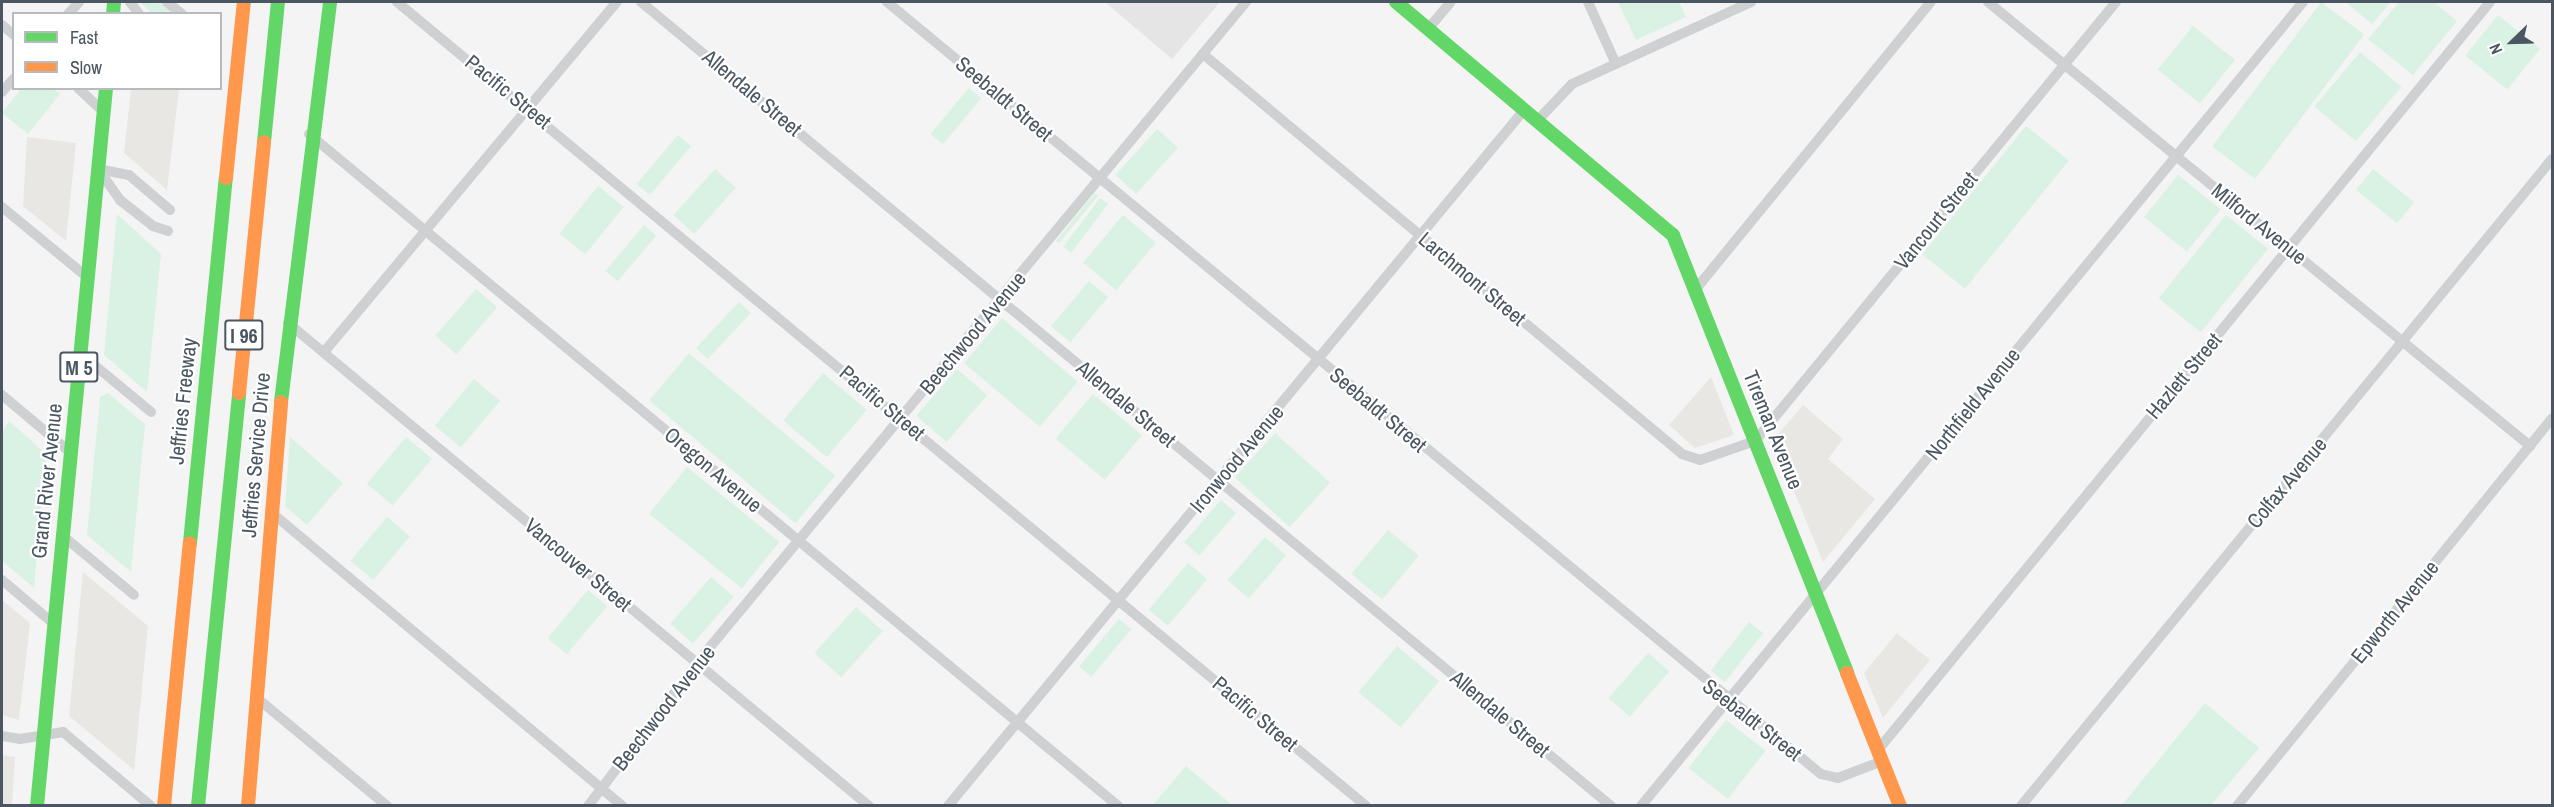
<!DOCTYPE html>
<style>
body{margin:0}
#map{position:relative;width:2554px;height:807px;overflow:hidden;background:#f4f4f4;font-family:"Archivo Narrow",sans-serif}
div>[style]{position:absolute}
.commercial>*{inset:0;background:#e8e7e3}
.education>*{inset:0;background:#e6e5e6}
.green>*{inset:0;background:#d9f2e3;transform-origin:0 0}
.street>*{height:10px;margin:-5px;padding:0 5px;transform-origin:5px;border-radius:5px;background:#ced0d2}
.fast>*{height:14px;margin:-7px;padding:0 7px;transform-origin:7px;border-radius:7px;background:#63d668}
.slow>*{height:14px;margin:-7px;padding:0 7px;transform-origin:7px;border-radius:7px;background:#ff974d}
span{translate:-50% -50%;white-space:nowrap;text-align:center;line-height:1.15;-webkit-text-stroke:4.5px #fff;paint-order:stroke}
.shield-label span{padding:2px 4px;background:#fff;border:2px solid;border-radius:4px;-webkit-text-stroke-width:0}
.shield-label{font-size:20px;color:#4a5661;font-weight:700}
.street-label{font-size:21px;color:#4a5661}
.frame{position:absolute;inset:0;border:3px solid #4a5661;pointer-events:none}
.legend{position:absolute;left:12px;top:12px;width:210px;height:78px;box-sizing:border-box;background:#fff;border:2px solid #b7bbc0;margin:0;padding:8px 10px;list-style:none;font-size:18px;color:#4a5661}
.legend li{display:flex;align-items:center;gap:12px;height:30px}
.legend b{width:30px;border:2px solid #b7bbc0}
.north{position:absolute;left:2482px;top:12px;width:60px;height:60px;-webkit-text-stroke:4px #fff;paint-order:stroke;rotate:247deg;font-size:16px;font-weight:700;line-height:24px;text-align:center;color:#4a5661}
.north::after{content:'';display:block;margin:auto;width:21px;height:27px;background:#4a5661;clip-path:polygon(50% 0,100% 100%,50% 72%,0 100%)}
</style>
<div id="map">
<div class="commercial">
<div style="clip-path:polygon(131px 89px,179px 89px,167px 190px,124px 153px)"></div>
<div style="clip-path:polygon(27px 137px,76px 143px,66px 241px,23px 206px)"></div>
<div style="clip-path:polygon(1711px 377px,1734px 435px,1695px 448px,1669px 425px)"></div>
<div style="clip-path:polygon(1803px 405px,1843px 439px,1828px 459px,1875px 499px,1823px 562px,1773px 440px)"></div>
<div style="clip-path:polygon(83px 572px,148px 626px,134px 770px,69px 716px)"></div>
<div style="clip-path:polygon(2px 600px,30px 623px,19px 720px,2px 715px)"></div>
<div style="clip-path:polygon(1897px 633px,1930px 660px,1883px 718px,1864px 673px)"></div>
<div style="clip-path:polygon(2px 755px,15px 757px,12px 805px,2px 805px)"></div>
</div>
<div class="education">
<div style="clip-path:polygon(1105px 2px,1220px 2px,1172px 59px)"></div>
</div>
<div class="green">
<div style="clip-path:polygon(139px 2px,161px 2px,176px 13px,152px 13px)"></div>
<div style="clip-path:polygon(1618px 2px,1679px 2px,1686px 17px,1636px 40px)"></div>
<div style="left:2321px;top:2px;width:54px;height:181px;rotate:37deg"></div>
<div style="clip-path:polygon(2345px 2px,2391px 2px,2372px 24px)"></div>
<div style="clip-path:polygon(2399px 2px,2434px 2px,2457px 21px,2413px 75px,2368px 39px)"></div>
<div style="left:2498px;top:15px;width:54px;height:52px;rotate:39deg"></div>
<div style="left:2193px;top:26px;width:54px;height:56px;rotate:39deg"></div>
<div style="left:2360px;top:52px;width:54px;height:71px;rotate:40deg"></div>
<div style="left:969px;top:88px;width:16px;height:60px;rotate:40deg"></div>
<div style="clip-path:polygon(21px 89px,53px 89px,60px 94px,28px 134px,2px 113px)"></div>
<div style="left:2026px;top:126px;width:55px;height:165px;rotate:39deg"></div>
<div style="left:1157px;top:129px;width:28px;height:62px;rotate:42deg"></div>
<div style="left:678px;top:135px;width:17px;height:64px;rotate:40deg"></div>
<div style="left:715px;top:169px;width:28px;height:62px;rotate:42deg"></div>
<div style="left:2373px;top:169px;width:53px;height:27px;rotate:39deg"></div>
<div style="left:2178px;top:175px;width:55px;height:54px;rotate:39deg"></div>
<div style="left:598px;top:186px;width:33px;height:61px;rotate:39deg"></div>
<div style="clip-path:polygon(1095px 193px,1098px 196px,1059px 243px,1056px 241px)"></div>
<div style="left:1100px;top:198px;width:10px;height:61px;rotate:37deg"></div>
<div style="clip-path:polygon(117px 214px,161px 254px,147px 392px,104px 355px)"></div>
<div style="left:1123px;top:215px;width:43px;height:62px;rotate:40deg"></div>
<div style="left:2226px;top:215px;width:54px;height:107px;rotate:39deg"></div>
<div style="left:644px;top:225px;width:16px;height:60px;rotate:40deg"></div>
<div style="left:1089px;top:281px;width:25px;height:59px;rotate:40deg"></div>
<div style="left:476px;top:289px;width:28px;height:62px;rotate:41deg"></div>
<div style="left:739px;top:302px;width:16px;height:63px;rotate:43deg"></div>
<div style="left:1002px;top:318px;width:99px;height:59px;rotate:40deg"></div>
<div style="left:689px;top:353px;width:191px;height:62px;rotate:40deg"></div>
<div style="left:957px;top:369px;width:40px;height:62px;rotate:41deg"></div>
<div style="left:823px;top:373px;width:57px;height:62px;rotate:40deg"></div>
<div style="left:474px;top:379px;width:34px;height:61px;rotate:40deg"></div>
<div style="clip-path:polygon(108px 393px,145px 424px,131px 572px,87px 535px,100px 397px)"></div>
<div style="left:1093px;top:394px;width:64px;height:58px;rotate:40deg"></div>
<div style="clip-path:polygon(9px 421px,46px 454px,34px 588px,2px 561px,2px 432px)"></div>
<div style="left:1275px;top:433px;width:74px;height:60px;rotate:42deg"></div>
<div style="clip-path:polygon(290px 437px,343px 483px,307px 525px,285px 506px)"></div>
<div style="left:406px;top:437px;width:34px;height:61px;rotate:40deg"></div>
<div style="left:687px;top:467px;width:119px;height:60px;rotate:39deg"></div>
<div style="left:1221px;top:500px;width:20px;height:56px;rotate:41deg"></div>
<div style="left:387px;top:517px;width:30px;height:57px;rotate:40deg"></div>
<div style="left:1388px;top:530px;width:40px;height:57px;rotate:40deg"></div>
<div style="left:1265px;top:537px;width:28px;height:57px;rotate:41deg"></div>
<div style="left:1188px;top:563px;width:25px;height:61px;rotate:40deg"></div>
<div style="left:711px;top:577px;width:30px;height:62px;rotate:41deg"></div>
<div style="left:588px;top:590px;width:25px;height:63px;rotate:40deg"></div>
<div style="left:856px;top:607px;width:36px;height:62px;rotate:42deg"></div>
<div style="left:1119px;top:619px;width:16px;height:62px;rotate:40deg"></div>
<div style="left:1749px;top:622px;width:18px;height:62px;rotate:38deg"></div>
<div style="left:1397px;top:646px;width:55px;height:60px;rotate:40deg"></div>
<div style="left:1648px;top:653px;width:28px;height:60px;rotate:41deg"></div>
<div style="clip-path:polygon(2205px 703px,2259px 748px,2211px 805px,2122px 805px)"></div>
<div style="left:1726px;top:720px;width:50px;height:61px;rotate:38deg"></div>
<div style="clip-path:polygon(1186px 766px,1232px 805px,1153px 805px)"></div>
</div>
<div class="street">
<div style="left:130px;top:2px;width:15px;rotate:53deg"></div>
<div style="left:167px;top:2px;width:19px;rotate:39deg"></div>
<div style="left:397px;top:2px;width:1259px;rotate:39.68deg"></div>
<div style="left:641px;top:2px;width:1260px;rotate:39.65deg"></div>
<div style="left:887px;top:2px;width:1212px;rotate:39.58deg"></div>
<div style="left:1821px;top:774px;width:17px;rotate:13deg"></div>
<div style="left:1838px;top:778px;width:47px;rotate:-21.1deg"></div>
<div style="left:1588px;top:2px;width:68px;rotate:65.7deg"></div>
<div style="left:1988px;top:2px;width:701px;rotate:39.32deg"></div>
<div style="left:68px;top:14px;width:16px;rotate:-47deg"></div>
<div style="left:2px;top:25px;width:16px;rotate:40deg"></div>
<div style="left:1428px;top:29px;width:35px;rotate:-50deg"></div>
<div style="left:1203px;top:54px;width:624px;rotate:39.86deg"></div>
<div style="left:1682px;top:454px;width:19px;rotate:18deg"></div>
<div style="left:1700px;top:460px;width:58px;rotate:-19.1deg"></div>
<div style="left:1755px;top:441px;width:568px;rotate:-50.57deg"></div>
<div style="left:78px;top:88px;width:35px;rotate:43deg"></div>
<div style="left:2px;top:92px;width:18px;rotate:-49deg"></div>
<div style="left:1537px;top:121px;width:51px;rotate:-46.6deg"></div>
<div style="left:1572px;top:84px;width:197px;rotate:-24.6deg"></div>
<div style="left:309px;top:134px;width:1052px;rotate:39.71deg"></div>
<div style="left:2px;top:207px;width:112px;rotate:39.5deg"></div>
<div style="left:168px;top:231px;width:16px;rotate:-162deg"></div>
<div style="left:153px;top:226px;width:42px;rotate:-141.8deg"></div>
<div style="left:120px;top:200px;width:38px;rotate:-125deg"></div>
<div style="left:98px;top:169px;width:32px;rotate:11deg"></div>
<div style="left:129px;top:175px;width:54px;rotate:40.5deg"></div>
<div style="left:1695px;top:290px;width:372px;rotate:-50.7deg"></div>
<div style="left:288px;top:323px;width:756px;rotate:39.74deg"></div>
<div style="left:324px;top:352px;width:456px;rotate:-50.1deg"></div>
<div style="left:81px;top:354px;width:91px;rotate:39.6deg"></div>
<div style="left:2px;top:395px;width:90px;rotate:40deg"></div>
<div style="left:272px;top:513px;width:457px;rotate:39.9deg"></div>
<div style="left:63px;top:536px;width:92px;rotate:39.7deg"></div>
<div style="left:2px;top:580px;width:70px;rotate:40.3deg"></div>
<div style="left:257px;top:698px;width:169px;rotate:39.7deg"></div>
<div style="left:2px;top:736px;width:18px;rotate:9deg"></div>
<div style="left:20px;top:739px;width:44px;rotate:-9.2deg"></div>
<div style="left:63px;top:732px;width:115px;rotate:40.1deg"></div>
<div style="left:1878px;top:750px;width:966px;rotate:-50.71deg"></div>
<div style="left:588px;top:806px;width:193px;rotate:-52.6deg"></div>
<div style="left:705px;top:653px;width:846px;rotate:-50.27deg"></div>
<div style="left:948px;top:806px;width:903px;rotate:-50.39deg"></div>
<div style="left:1641px;top:806px;width:1041px;rotate:-50.53deg"></div>
<div style="left:2021px;top:806px;width:837px;rotate:-50.62deg"></div>
<div style="left:2237px;top:806px;width:499px;rotate:-50.9deg"></div>
</div>
<div class="fast">
<div style="left:1396px;top:2px;width:362px;rotate:40.1deg"></div>
<div style="left:1673px;top:235px;width:471px;rotate:68.3deg"></div>
<div style="left:113px;top:14px;width:12px;rotate:-85deg"></div>
<div style="left:264px;top:142px;width:141px;rotate:-84.3deg"></div>
<div style="left:281px;top:402px;width:403px;rotate:-83deg"></div>
<div style="left:190px;top:543px;width:367px;rotate:-84.4deg"></div>
<div style="left:37px;top:806px;width:721px;rotate:-84.51deg"></div>
<div style="left:198px;top:806px;width:415px;rotate:-84.3deg"></div>
</div>
<div class="slow">
<div style="left:226px;top:178px;width:177px;rotate:-84.2deg"></div>
<div style="left:239px;top:393px;width:252px;rotate:-84.3deg"></div>
<div style="left:1847px;top:673px;width:143px;rotate:68.3deg"></div>
<div style="left:164px;top:806px;width:264px;rotate:-84.4deg"></div>
<div style="left:248px;top:806px;width:405px;rotate:-85.3deg"></div>
</div>
<div class="shield-label">
<span style="left:244px;top:335px">I 96</span>
<span style="left:79px;top:367px">M 5</span>
</div>
<div class="street-label">
<span style="left:508px;top:92px;rotate:39deg">Pacific Street</span>
<span style="left:752px;top:93px;rotate:40deg">Allendale Street</span>
<span style="left:1004px;top:99px;rotate:40deg">Seebaldt Street</span>
<span style="left:1936px;top:221px;rotate:-51deg">Vancourt Street</span>
<span style="left:2259px;top:224px;rotate:39deg">Milford Avenue</span>
<span style="left:1472px;top:279px;rotate:40deg">Larchmont Street</span>
<span style="left:973px;top:333px;rotate:-50deg">Beechwood Avenue</span>
<span style="left:2184px;top:376px;rotate:-50deg">Hazlett Street</span>
<span style="left:183px;top:401px;rotate:-84deg">Jeffries Freeway</span>
<span style="left:882px;top:403px;rotate:40deg">Pacific Street</span>
<span style="left:1126px;top:404px;rotate:40deg">Allendale Street</span>
<span style="left:1973px;top:404px;rotate:-51deg">Northfield Avenue</span>
<span style="left:1378px;top:410px;rotate:40deg">Seebaldt Street</span>
<span style="left:1773px;top:430px;rotate:68deg">Tireman Avenue</span>
<span style="left:256px;top:455px;rotate:-85deg">Jeffries Service Drive</span>
<span style="left:1237px;top:459px;rotate:-50deg">Ironwood Avenue</span>
<span style="left:713px;top:470px;rotate:40deg">Oregon Avenue</span>
<span style="left:47px;top:481px;rotate:-84deg">Grand River Avenue</span>
<span style="left:2287px;top:483px;rotate:-50deg">Colfax Avenue</span>
<span style="left:578px;top:565px;rotate:40deg">Vancouver Street</span>
<span style="left:2395px;top:612px;rotate:-51deg">Epworth Avenue</span>
<span style="left:664px;top:708px;rotate:-52deg">Beechwood Avenue</span>
<span style="left:1255px;top:714px;rotate:40deg">Pacific Street</span>
<span style="left:1500px;top:714px;rotate:40deg">Allendale Street</span>
<span style="left:1752px;top:720px;rotate:38deg">Seebaldt Street</span>
</div>
<div class="frame"></div>
<ul class="legend">
<li><b style="height:8px;background:#63d668"></b>Fast</li>
<li><b style="height:8px;background:#ff974d"></b>Slow</li>
</ul>
<div class="north">N</div>
</div>
